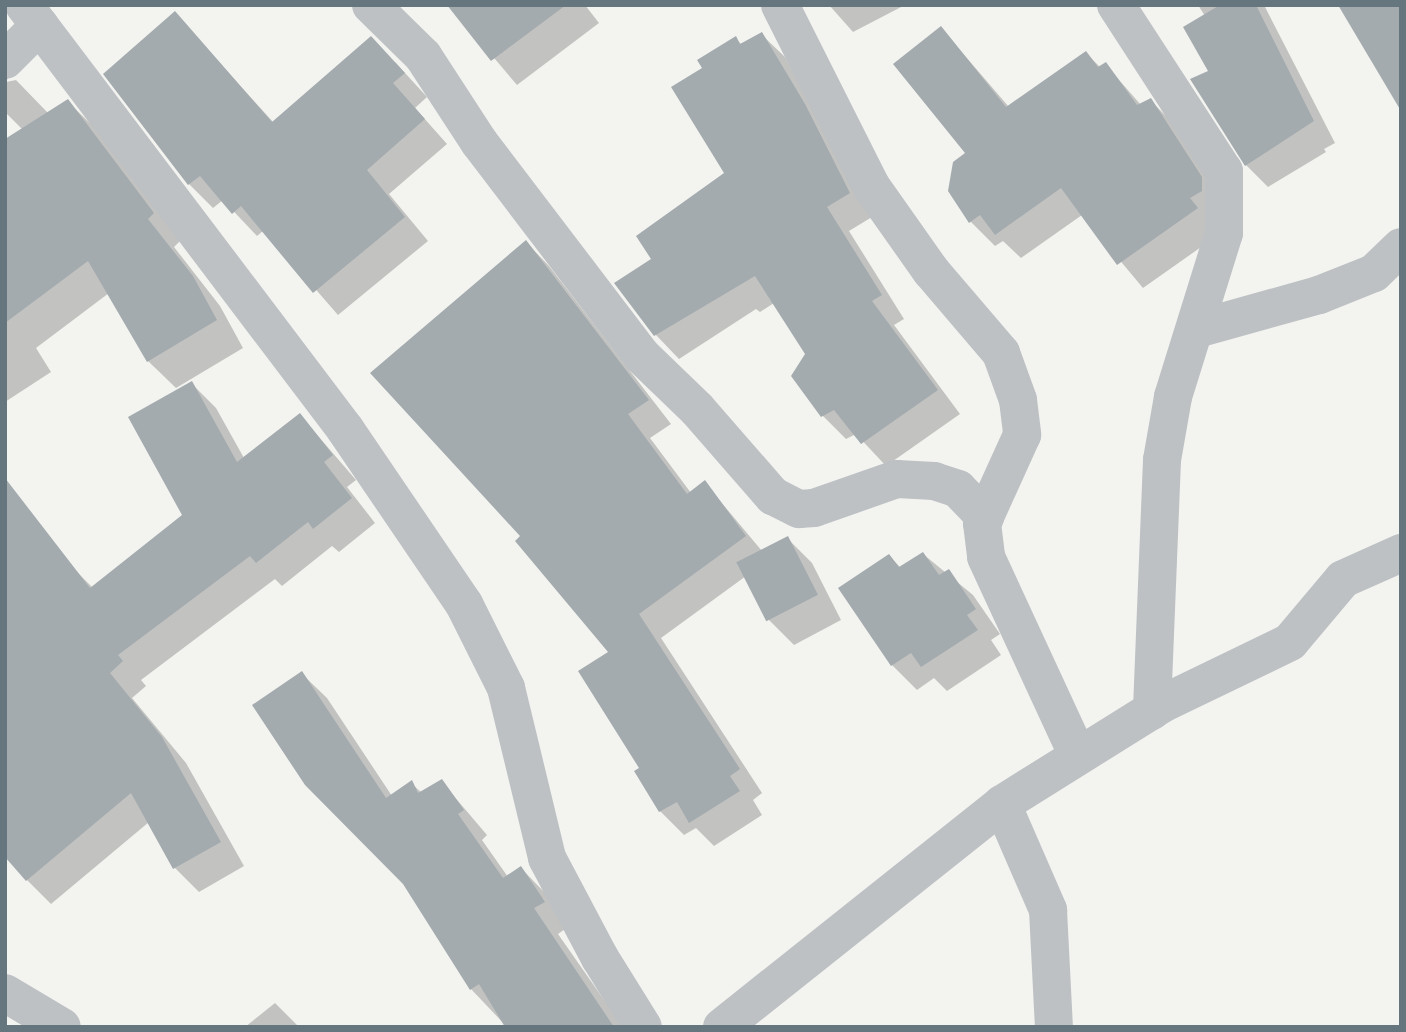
<!DOCTYPE html>
<style>
body{margin:0}
#map{position:relative;width:1406px;height:1032px;overflow:hidden;background:#f3f3f0;font-family:"PT Sans Narrow",sans-serif}
div>[style]{position:absolute}
.shadow>*{inset:0;background:#0003}
.building>*{inset:0;background:#a3abae;transform-origin:0 0}
.minor>*{height:38px;margin:-19px;padding:0 19px;transform-origin:19px;border-radius:19px;background:#bdc1c4}
span{translate:-50% -50%;white-space:nowrap;text-align:center;line-height:1.15;-webkit-text-stroke:7px #fff;paint-order:stroke}
.frame{position:absolute;inset:0;border:7px solid #65767e;pointer-events:none}
</style>
<div id="map">
<div class="shadow">
<div style="clip-path:polygon(467px 5px,585px 5px,599px 23px,517px 85px,456px 13px)"></div>
<div style="clip-path:polygon(829px 5px,905px 5px,853px 32px)"></div>
<div style="clip-path:polygon(1198px 5px,1264px 5px,1335px 143px,1324px 149px,1326px 152px,1268px 187px,1246px 165px,1210px 71px,1205px 16px)"></div>
<div style="clip-path:polygon(175px 14px,274px 123px,395px 62px,427px 97px,415px 108px,447px 144px,389px 194px,428px 241px,338px 315px,264px 230px,257px 236px,223px 200px,213px 208px,189px 184px,106px 74px)"></div>
<div style="clip-path:polygon(941px 28px,1009px 107px,1086px 53px,1100px 67px,1105px 64px,1141px 105px,1150px 100px,1175px 125px,1226px 204px,1221px 233px,1143px 288px,1082px 215px,1021px 258px,1003px 241px,995px 246px,970px 221px,968px 154px)"></div>
<div style="clip-path:polygon(761px 34px,785px 57px,872px 217px,849px 231px,904px 319px,894px 325px,960px 414px,886px 466px,856px 434px,846px 439px,823px 416px,807px 354px,774px 303px,760px 312px,756px 309px,679px 359px,656px 335px,653px 260px,726px 174px,704px 69px,736px 39px,742px 45px)"></div>
<div style="clip-path:polygon(5px 62px,12px 70px,6px 82px,16px 80px,48px 113px,67px 101px,95px 128px,180px 241px,174px 247px,220px 306px,243px 348px,176px 388px,148px 361px,109px 293px,36px 348px,51px 372px,5px 402px,5px 268px,23px 130px,5px 112px)"></div>
<div style="clip-path:polygon(526px 242px,549px 266px,671px 424px,650px 438px,691px 493px,705px 483px,762px 551px,787px 538px,812px 563px,841px 620px,794px 645px,769px 620px,746px 576px,661px 638px,762px 793px,753px 800px,762px 815px,714px 846px,696px 828px,684px 835px,660px 811px,641px 769px,611px 652px,522px 537px)"></div>
<div style="clip-path:polygon(192px 384px,216px 408px,244px 458px,300px 415px,356px 480px,347px 487px,375px 523px,339px 552px,332px 546px,282px 586px,275px 579px,141px 680px,146px 686px,132px 698px,186px 763px,244px 866px,199px 892px,175px 868px,149px 822px,51px 904px,27px 880px,73px 568px,93px 588px,185px 515px)"></div>
<div style="clip-path:polygon(923px 554px,973px 595px,1000px 634px,991px 640px,1001px 655px,947px 691px,934px 678px,917px 690px,892px 665px,889px 556px,901px 568px)"></div>
<div style="clip-path:polygon(302px 674px,327px 698px,392px 796px,411px 783px,422px 793px,441px 781px,487px 835px,482px 840px,508px 877px,521px 868px,545px 893px,568px 927px,558px 934px,623px 1027px,507px 1027px,471px 989px)"></div>
<div style="clip-path:polygon(275px 1003px,299px 1027px,245px 1027px)"></div>
</div>
<div class="building">
<div style="clip-path:polygon(447px 5px,566px 5px,491px 61px)"></div>
<div style="clip-path:polygon(1220px 5px,1256px 5px,1314px 121px,1245px 166px,1190px 79px,1208px 71px,1183px 27px)"></div>
<div style="clip-path:polygon(1338px 5px,1401px 5px,1401px 111px)"></div>
<div style="clip-path:polygon(175px 11px,272px 122px,371px 36px,405px 73px,393px 83px,425px 119px,367px 170px,405px 217px,313px 293px,241px 206px,232px 214px,200px 176px,188px 185px,103px 74px)"></div>
<div style="clip-path:polygon(941px 26px,1006px 107px,1086px 51px,1098px 67px,1106px 62px,1137px 105px,1151px 98px,1202px 177px,1202px 191px,1190px 198px,1198px 208px,1117px 265px,1061px 188px,995px 235px,980px 215px,969px 223px,948px 191px,953px 162px,965px 153px,893px 64px)"></div>
<div style="clip-path:polygon(762px 32px,805px 104px,850px 193px,827px 207px,882px 295px,872px 301px,938px 390px,861px 444px,834px 410px,821px 417px,791px 376px,805px 354px,755px 276px,654px 336px,614px 283px,651px 259px,636px 236px,724px 173px,671px 87px,702px 68px,697px 60px,736px 36px,740px 44px)"></div>
<div style="clip-path:polygon(68px 99px,154px 213px,148px 219px,193px 276px,217px 320px,147px 362px,88px 261px,5px 323px,5px 139px)"></div>
<div style="clip-path:polygon(526px 240px,649px 400px,628px 414px,687px 494px,705px 480px,746px 536px,639px 614px,740px 769px,730px 776px,740px 791px,689px 823px,677px 802px,659px 812px,634px 771px,639px 768px,578px 671px,608px 652px,515px 541px,520px 536px,370px 373px)"></div>
<div style="clip-path:polygon(192px 381px,237px 462px,300px 413px,333px 455px,324px 462px,352px 498px,313px 529px,308px 522px,256px 563px,250px 556px,118px 655px,123px 661px,110px 673px,162px 737px,221px 842px,173px 869px,131px 793px,26px 881px,5px 857px,5px 478px,90px 588px,182px 515px,128px 417px)"></div>
<div style="left:788px;top:536px;width:66px;height:58px;rotate:63deg"></div>
<div style="clip-path:polygon(923px 552px,939px 575px,949px 569px,976px 609px,967px 615px,978px 630px,921px 667px,911px 653px,891px 666px,838px 588px,889px 554px,899px 567px)"></div>
<div style="clip-path:polygon(302px 671px,386px 798px,412px 780px,418px 793px,442px 779px,464px 810px,458px 814px,503px 878px,521px 866px,545px 902px,534px 908px,614px 1027px,505px 1027px,479px 984px,470px 990px,403px 884px,305px 785px,252px 705px)"></div>
</div>
<div class="minor">
<div style="left:24px;top:5px;width:532px;rotate:52.87deg"></div>
<div style="left:345px;top:429px;width:212px;rotate:55.8deg"></div>
<div style="left:464px;top:604px;width:94px;rotate:63.4deg"></div>
<div style="left:506px;top:688px;width:175px;rotate:76.4deg"></div>
<div style="left:547px;top:858px;width:113px;rotate:62.1deg"></div>
<div style="left:600px;top:958px;width:81px;rotate:58.1deg"></div>
<div style="left:371px;top:5px;width:73px;rotate:44.4deg"></div>
<div style="left:423px;top:56px;width:103px;rotate:56.9deg"></div>
<div style="left:479px;top:142px;width:269px;rotate:52.7deg"></div>
<div style="left:642px;top:356px;width:76px;rotate:43.9deg"></div>
<div style="left:697px;top:409px;width:116px;rotate:48.9deg"></div>
<div style="left:773px;top:496px;width:29px;rotate:27deg"></div>
<div style="left:799px;top:509px;width:15px;rotate:-4deg"></div>
<div style="left:814px;top:508px;width:88px;rotate:-19.3deg"></div>
<div style="left:897px;top:479px;width:37px;rotate:3deg"></div>
<div style="left:934px;top:481px;width:25px;rotate:18deg"></div>
<div style="left:958px;top:489px;width:39px;rotate:46deg"></div>
<div style="left:780px;top:5px;width:203px;rotate:63.3deg"></div>
<div style="left:871px;top:186px;width:104px;rotate:54.8deg"></div>
<div style="left:931px;top:271px;width:108px;rotate:49.5deg"></div>
<div style="left:1001px;top:353px;width:50px;rotate:70.1deg"></div>
<div style="left:1018px;top:400px;width:35px;rotate:83deg"></div>
<div style="left:1022px;top:435px;width:97px;rotate:114.4deg"></div>
<div style="left:982px;top:523px;width:34px;rotate:83deg"></div>
<div style="left:986px;top:557px;width:219px;rotate:65.2deg"></div>
<div style="left:1116px;top:5px;width:198px;rotate:57deg"></div>
<div style="left:1224px;top:171px;width:62px;rotate:90deg"></div>
<div style="left:1224px;top:233px;width:172px;rotate:107.3deg"></div>
<div style="left:1173px;top:397px;width:64px;rotate:99.9deg"></div>
<div style="left:1162px;top:460px;width:251px;rotate:92.3deg"></div>
<div style="left:5px;top:60px;width:49px;rotate:-45deg"></div>
<div style="left:1197px;top:329px;width:127px;rotate:-15.6deg"></div>
<div style="left:1319px;top:295px;width:59px;rotate:-21.8deg"></div>
<div style="left:1374px;top:273px;width:37px;rotate:-44deg"></div>
<div style="left:1002px;top:804px;width:116px;rotate:66.5deg"></div>
<div style="left:1048px;top:910px;width:117px;rotate:87.1deg"></div>
<div style="left:5px;top:993px;width:66px;rotate:30.8deg"></div>
<div style="left:722px;top:1027px;width:358px;rotate:-38.5deg"></div>
<div style="left:1002px;top:804px;width:189px;rotate:-32deg"></div>
<div style="left:1162px;top:704px;width:142px;rotate:-25.8deg"></div>
<div style="left:1290px;top:642px;width:82px;rotate:-49.9deg"></div>
<div style="left:1343px;top:579px;width:64px;rotate:-24.1deg"></div>
</div>
<div class="frame"></div>
</div>
